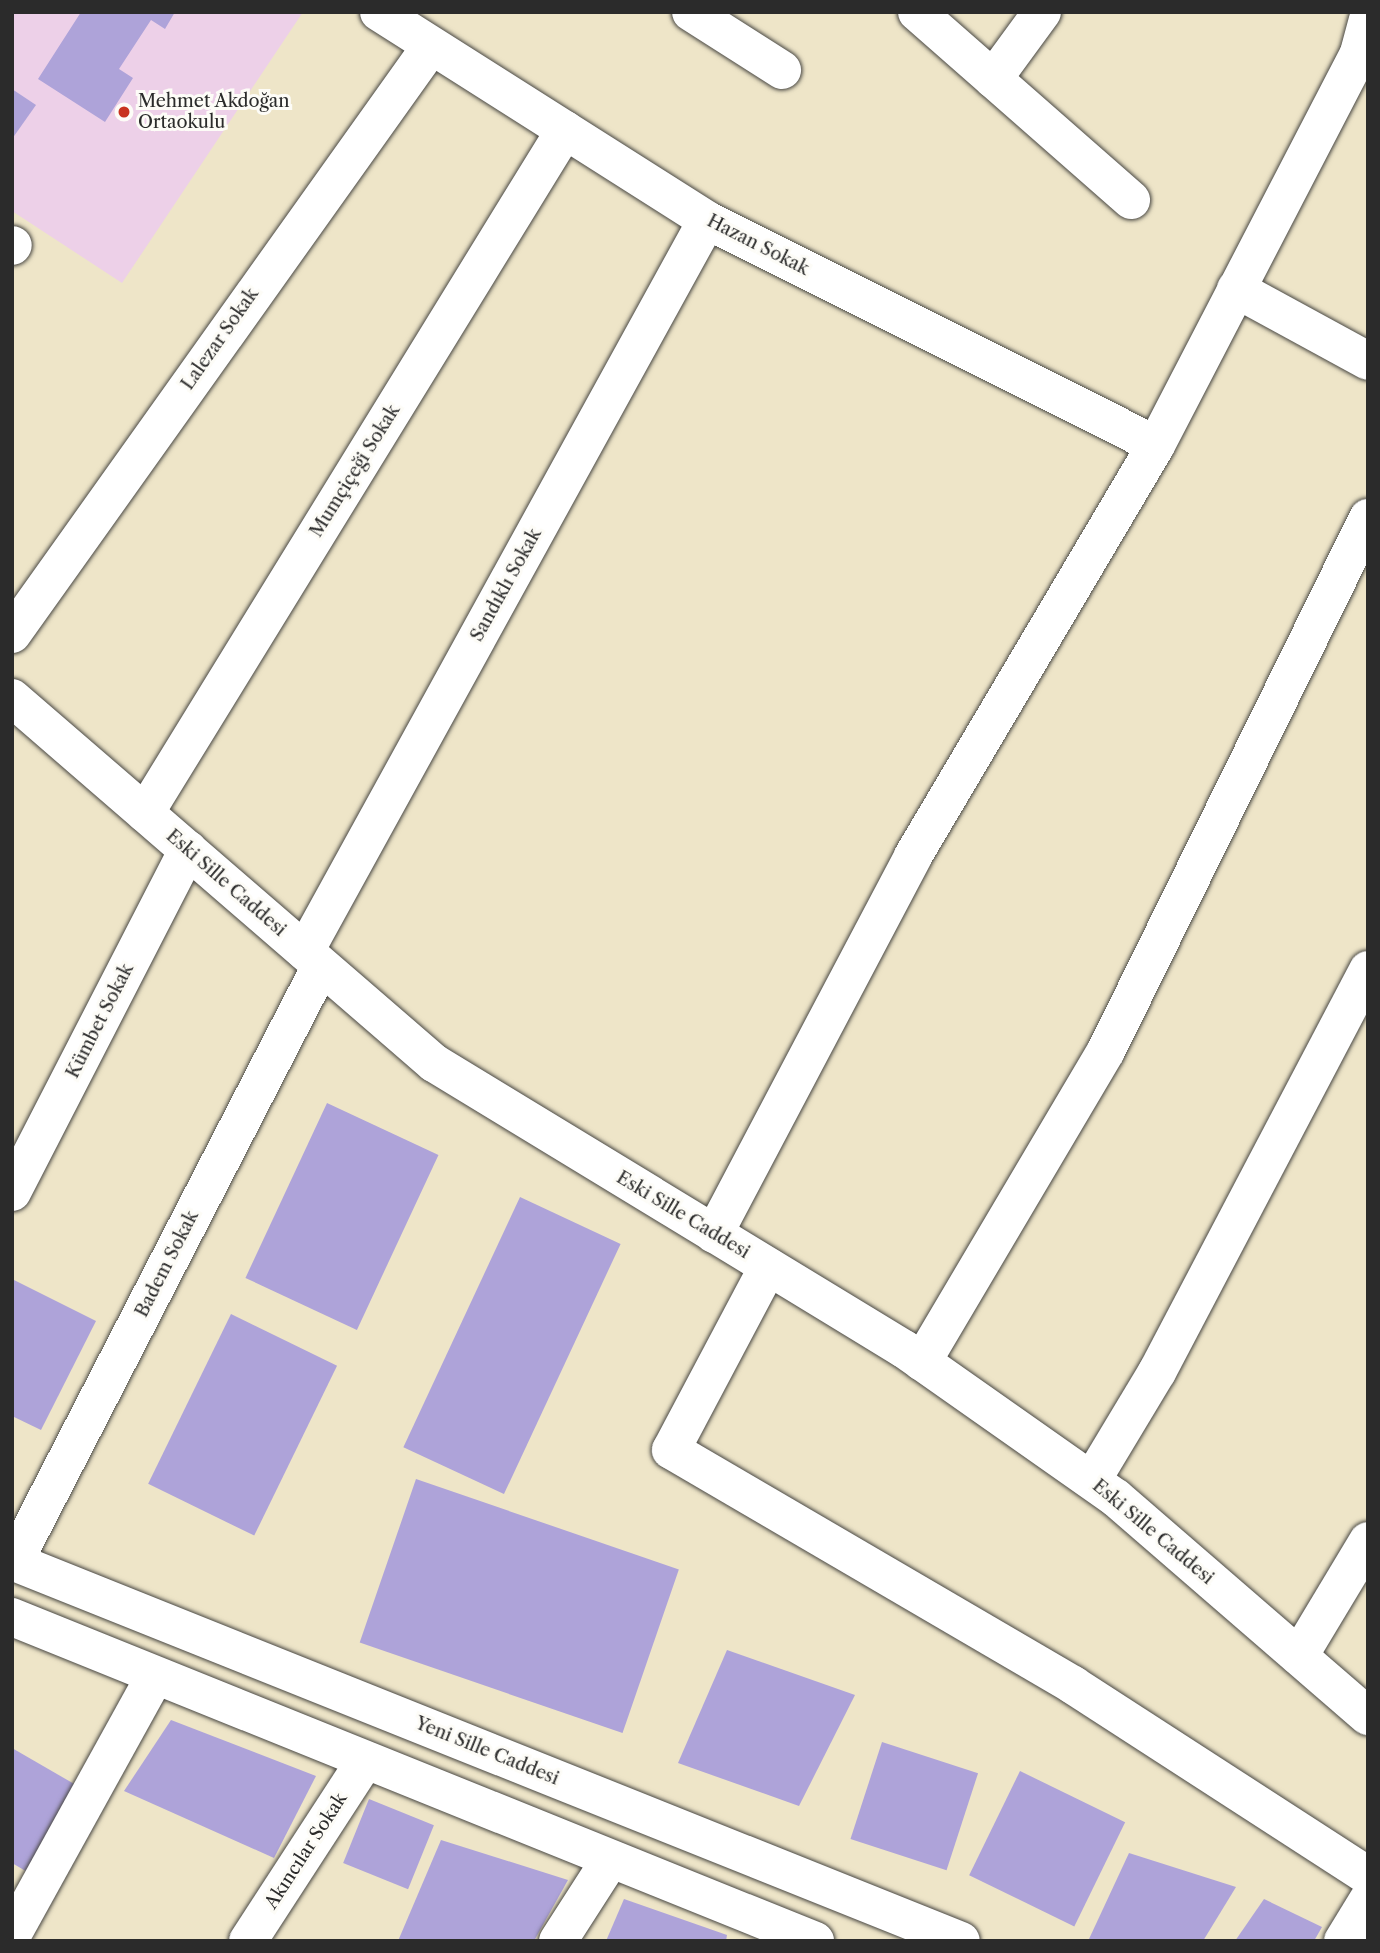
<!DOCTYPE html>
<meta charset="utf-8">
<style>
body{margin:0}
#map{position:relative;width:1380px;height:1953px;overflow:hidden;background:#eee5c8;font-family:"Libre Caslon Text",serif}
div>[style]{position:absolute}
.built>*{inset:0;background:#edd0e8}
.building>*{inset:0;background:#aea3d9;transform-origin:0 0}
.roads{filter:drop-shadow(0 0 2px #484743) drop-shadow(0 0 2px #484743)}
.minor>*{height:38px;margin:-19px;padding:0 19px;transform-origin:19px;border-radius:19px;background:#fff}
.major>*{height:38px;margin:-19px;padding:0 19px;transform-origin:19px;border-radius:19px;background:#fff}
.dots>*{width:19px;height:19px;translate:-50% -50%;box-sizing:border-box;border:4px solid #fdfcf7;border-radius:50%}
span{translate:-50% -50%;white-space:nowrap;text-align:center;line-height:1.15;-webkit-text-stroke:6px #fdfcf7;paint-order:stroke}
.poi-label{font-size:18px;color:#2b2b2b}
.left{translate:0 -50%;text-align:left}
.street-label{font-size:18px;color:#2b2b2b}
.frame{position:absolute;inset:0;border:14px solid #2b2b2b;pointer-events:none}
</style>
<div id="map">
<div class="built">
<div style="clip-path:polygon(12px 12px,303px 12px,122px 283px,12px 211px)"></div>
</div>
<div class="building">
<div style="clip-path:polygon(81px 12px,175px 12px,165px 29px,151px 20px,119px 69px,133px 78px,105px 122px,38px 79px)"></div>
<div style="clip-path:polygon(12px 89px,36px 105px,12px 139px)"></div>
<div style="left:327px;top:1103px;width:123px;height:193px;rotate:25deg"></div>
<div style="left:520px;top:1197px;width:111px;height:276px;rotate:25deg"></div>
<div style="clip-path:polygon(12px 1279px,96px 1321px,41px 1430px,12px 1416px)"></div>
<div style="left:231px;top:1314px;width:118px;height:189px;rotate:26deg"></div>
<div style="left:416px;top:1479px;width:278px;height:173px;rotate:19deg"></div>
<div style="clip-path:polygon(727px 1650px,855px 1695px,799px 1806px,678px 1763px)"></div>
<div style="clip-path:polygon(171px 1720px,316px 1776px,274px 1858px,124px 1791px)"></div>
<div style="left:882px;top:1742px;width:101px;height:102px;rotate:18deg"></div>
<div style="clip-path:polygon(12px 1748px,76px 1785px,29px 1873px,12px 1863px)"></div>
<div style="left:1020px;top:1771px;width:117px;height:116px;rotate:26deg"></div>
<div style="left:369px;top:1799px;width:70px;height:69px;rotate:22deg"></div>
<div style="clip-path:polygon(441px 1840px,568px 1880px,534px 1941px,398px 1941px)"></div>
<div style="clip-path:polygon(1129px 1853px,1236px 1887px,1203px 1941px,1089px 1939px)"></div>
<div style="clip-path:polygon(624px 1899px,727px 1935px,726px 1941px,606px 1941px)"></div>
<div style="clip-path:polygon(1264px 1899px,1322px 1927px,1314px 1941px,1235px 1941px)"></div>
</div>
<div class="roads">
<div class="minor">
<div style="left:379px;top:12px;width:388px;rotate:32.4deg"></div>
<div style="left:707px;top:220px;width:502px;rotate:26.62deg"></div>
<div style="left:691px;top:12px;width:108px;rotate:32.5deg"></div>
<div style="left:917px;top:12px;width:285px;rotate:41.3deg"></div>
<div style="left:993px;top:79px;width:83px;rotate:-53.8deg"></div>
<div style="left:12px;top:246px;width:1px;rotate:-45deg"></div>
<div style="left:1236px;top:289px;width:150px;rotate:28.6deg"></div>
<div style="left:12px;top:634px;width:722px;rotate:-54.53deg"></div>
<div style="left:12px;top:698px;width:558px;rotate:40.86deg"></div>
<div style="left:434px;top:1063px;width:550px;rotate:31.32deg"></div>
<div style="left:904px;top:1349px;width:259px;rotate:35.1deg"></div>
<div style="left:1116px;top:1498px;width:333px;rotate:40.9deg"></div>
<div style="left:145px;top:813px;width:802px;rotate:-58.41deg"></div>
<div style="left:305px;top:951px;width:834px;rotate:-61.19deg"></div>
<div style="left:12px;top:1192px;width:385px;rotate:-62.8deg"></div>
<div style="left:714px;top:1234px;width:427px;rotate:-62.2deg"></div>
<div style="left:913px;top:856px;width:477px;rotate:-59.4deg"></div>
<div style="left:1156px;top:445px;width:441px;rotate:-62.6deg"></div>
<div style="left:1359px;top:53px;width:34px;rotate:-75deg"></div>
<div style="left:768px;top:1267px;width:207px;rotate:117.9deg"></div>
<div style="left:671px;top:1450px;width:466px;rotate:30.3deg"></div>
<div style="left:1073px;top:1685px;width:351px;rotate:32.9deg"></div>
<div style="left:922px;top:1362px;width:361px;rotate:-59.4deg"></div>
<div style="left:1106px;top:1051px;width:594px;rotate:-63.82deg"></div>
<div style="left:1092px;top:1480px;width:126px;rotate:-59deg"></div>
<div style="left:1157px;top:1372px;width:454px;rotate:-62.3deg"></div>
<div style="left:14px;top:1562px;width:670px;rotate:-62.75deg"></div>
<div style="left:1299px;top:1656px;width:134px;rotate:-59deg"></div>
<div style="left:12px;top:1935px;width:294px;rotate:-61.1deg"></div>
<div style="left:248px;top:1941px;width:215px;rotate:-57deg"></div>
<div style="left:558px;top:1941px;width:96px;rotate:-57.3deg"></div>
<div style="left:1343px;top:1941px;width:48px;rotate:-58.6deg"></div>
</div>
<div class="major">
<div style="left:12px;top:1561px;width:1022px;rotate:21.82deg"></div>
<div style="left:12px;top:1617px;width:866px;rotate:21.97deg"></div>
</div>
</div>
<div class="dots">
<div style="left:124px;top:112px;background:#c8321e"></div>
</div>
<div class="poi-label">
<span class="left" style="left:138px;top:112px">Mehmet Akdoğan<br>Ortaokulu</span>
</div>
<div class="street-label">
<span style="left:758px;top:245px;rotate:27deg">Hazan Sokak</span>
<span style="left:220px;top:339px;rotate:-55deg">Lalezar Sokak</span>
<span style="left:355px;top:471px;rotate:-58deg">Mumçiçeği Sokak</span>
<span style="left:506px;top:585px;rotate:-61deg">Sandıklı Sokak</span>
<span style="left:226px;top:883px;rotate:41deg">Eski Sille Caddesi</span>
<span style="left:100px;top:1021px;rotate:-63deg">Kümbet Sokak</span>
<span style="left:683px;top:1215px;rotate:31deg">Eski Sille Caddesi</span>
<span style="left:167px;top:1264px;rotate:-63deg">Badem Sokak</span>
<span style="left:1153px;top:1532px;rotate:40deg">Eski Sille Caddesi</span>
<span style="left:487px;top:1751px;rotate:22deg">Yeni Sille Caddesi</span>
<span style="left:306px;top:1851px;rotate:-57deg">Akıncılar Sokak</span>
</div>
<div class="frame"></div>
</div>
